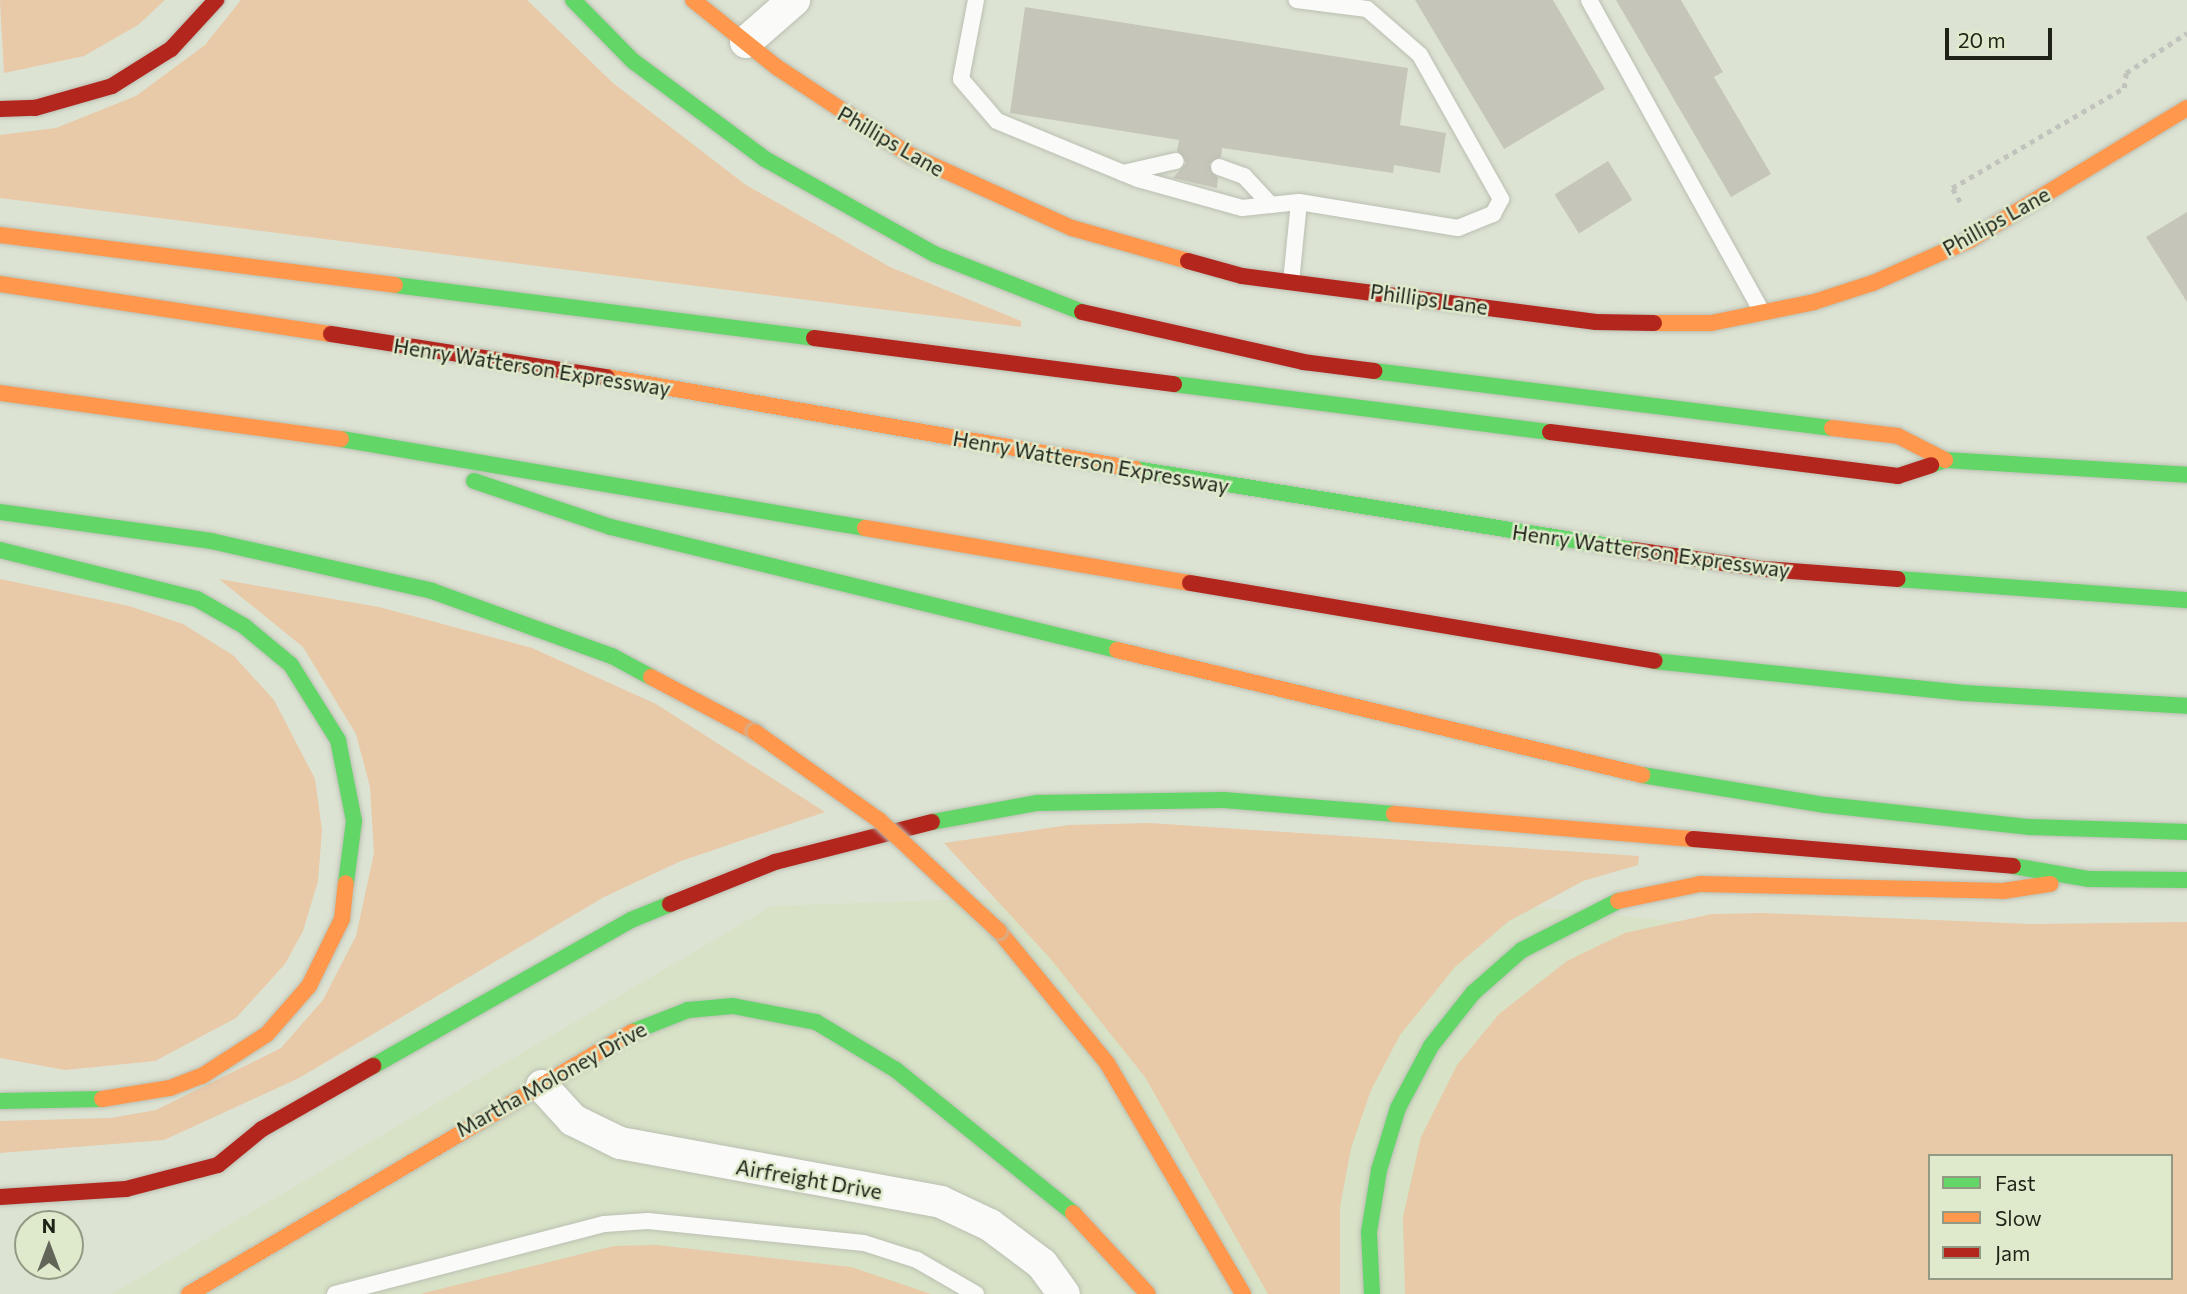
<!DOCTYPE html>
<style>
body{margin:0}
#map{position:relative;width:2187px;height:1294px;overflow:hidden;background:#dde3d3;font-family:Commissioner,sans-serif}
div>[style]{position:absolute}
.built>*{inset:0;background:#d8e2c6}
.green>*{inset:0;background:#e8c9a8}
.building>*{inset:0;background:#c5c5b9;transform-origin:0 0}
.path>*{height:4.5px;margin-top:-2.25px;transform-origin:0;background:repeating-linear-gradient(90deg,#c1c4bd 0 5px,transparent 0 10px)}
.roads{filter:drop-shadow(0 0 2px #babfb2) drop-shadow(0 0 2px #babfb2)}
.lane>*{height:16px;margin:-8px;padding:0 8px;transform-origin:8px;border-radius:8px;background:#fafbf8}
.street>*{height:32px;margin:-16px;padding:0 16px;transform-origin:16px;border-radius:16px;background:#fafbf8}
.fast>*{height:16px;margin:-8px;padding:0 8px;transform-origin:8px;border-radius:8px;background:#63d668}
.slow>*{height:16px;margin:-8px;padding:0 8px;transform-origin:8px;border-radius:8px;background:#ff974d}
.jam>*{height:16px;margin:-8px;padding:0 8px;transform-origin:8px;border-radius:8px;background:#b3261e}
.bridges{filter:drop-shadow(0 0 2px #babfb2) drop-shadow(0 0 2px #babfb2)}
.slow-bridge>*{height:16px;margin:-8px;padding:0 8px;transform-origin:8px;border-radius:8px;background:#ff974d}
span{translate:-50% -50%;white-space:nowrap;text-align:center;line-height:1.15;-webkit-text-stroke:5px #dfeacc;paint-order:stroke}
.street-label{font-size:21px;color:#1e2217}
.legend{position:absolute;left:1928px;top:1154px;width:245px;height:126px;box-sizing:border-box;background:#dfeacc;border:2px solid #929a84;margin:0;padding:9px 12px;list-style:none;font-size:21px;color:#1e2217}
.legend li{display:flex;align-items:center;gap:14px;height:35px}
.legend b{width:35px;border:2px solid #929a84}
.north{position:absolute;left:14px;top:1210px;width:70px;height:70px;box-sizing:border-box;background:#dfeacc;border:2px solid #929a84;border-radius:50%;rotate:0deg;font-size:19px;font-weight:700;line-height:28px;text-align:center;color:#1e2217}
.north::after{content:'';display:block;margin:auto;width:24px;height:32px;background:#616659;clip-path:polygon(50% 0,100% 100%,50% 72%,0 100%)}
.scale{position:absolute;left:1945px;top:28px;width:107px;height:32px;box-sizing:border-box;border:4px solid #1e2217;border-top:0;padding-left:9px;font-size:21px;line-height:24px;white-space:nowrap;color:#1e2217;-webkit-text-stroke:5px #dfeacc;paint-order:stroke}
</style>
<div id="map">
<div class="built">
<div style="clip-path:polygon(evenodd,1144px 893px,1456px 899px,1962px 950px,2187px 939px,2187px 1294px,112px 1294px,772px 906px,1144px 893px,1930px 1156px,2171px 1156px,2171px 1278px,1930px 1278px,1930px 1156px)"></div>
</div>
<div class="green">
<div style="clip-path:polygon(0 0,165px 0,138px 25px,84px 56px,4px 73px)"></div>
<div style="clip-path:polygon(241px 0,527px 0,613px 83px,746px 185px,890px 267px,1021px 321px,1021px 327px,0 198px,0 135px,56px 128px,136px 96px,205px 45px)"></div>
<div style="clip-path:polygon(0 579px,129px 606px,183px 624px,234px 656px,274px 700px,315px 779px,322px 830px,318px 881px,303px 931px,285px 964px,236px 1018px,155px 1061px,65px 1070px,0 1058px)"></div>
<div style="clip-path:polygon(219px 579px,379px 607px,532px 648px,656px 704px,825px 812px,681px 861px,604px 897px,299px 1078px,164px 1140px,0 1153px,0 1121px,111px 1118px,156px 1110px,281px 1048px,323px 1000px,356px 936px,374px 853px,370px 787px,356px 734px,303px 647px)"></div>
<div style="clip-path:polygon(1150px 823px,1639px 856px,1638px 865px,1583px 881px,1509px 921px,1455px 967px,1400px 1035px,1371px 1090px,1351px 1148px,1340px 1207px,1340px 1294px,1268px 1294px,1145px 1077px,1049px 957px,944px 843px,1069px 825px)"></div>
<div style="clip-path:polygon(evenodd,1763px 913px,2031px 924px,2187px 922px,2187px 1294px,1405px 1294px,1403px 1217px,1421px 1137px,1457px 1065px,1499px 1014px,1567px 961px,1625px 933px,1712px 914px,1763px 913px,1930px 1156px,2171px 1156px,2171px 1278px,1930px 1278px,1930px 1156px)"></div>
<div style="clip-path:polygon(656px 1245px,851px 1267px,931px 1294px,420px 1294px,614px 1246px)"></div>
</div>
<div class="building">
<div style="clip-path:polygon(1415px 0,1553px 0,1605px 89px,1504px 149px)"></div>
<div style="clip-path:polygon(1616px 0,1681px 0,1723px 72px,1714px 77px,1771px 174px,1731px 197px)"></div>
<div style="clip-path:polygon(1025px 7px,1408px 68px,1400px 125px,1446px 133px,1440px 173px,1394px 165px,1393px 173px,1222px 148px,1221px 157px,1209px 164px,1218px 178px,1217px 188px,1173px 178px,1186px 163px,1177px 151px,1179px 140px,1010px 113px)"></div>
<div style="left:1608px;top:161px;width:46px;height:63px;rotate:58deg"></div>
<div style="clip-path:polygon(2187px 212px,2187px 302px,2146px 237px)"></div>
</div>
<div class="path">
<div style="left:1960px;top:202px;width:16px;rotate:-120deg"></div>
<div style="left:1952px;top:188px;width:199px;rotate:-30.2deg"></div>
<div style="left:2124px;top:88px;width:15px;rotate:-82deg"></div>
<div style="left:2126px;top:73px;width:73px;rotate:-33.3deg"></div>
</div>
<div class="roads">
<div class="lane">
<div style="left:976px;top:0;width:80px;rotate:100.8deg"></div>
<div style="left:961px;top:79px;width:55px;rotate:49.4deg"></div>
<div style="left:997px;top:121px;width:152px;rotate:22.4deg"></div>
<div style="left:1138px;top:179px;width:108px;rotate:15.6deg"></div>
<div style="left:1242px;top:208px;width:57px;rotate:-6deg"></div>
<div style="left:1299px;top:202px;width:161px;rotate:9.3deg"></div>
<div style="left:1458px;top:228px;width:38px;rotate:-22deg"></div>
<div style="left:1493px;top:214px;width:17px;rotate:-62deg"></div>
<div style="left:1501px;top:199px;width:165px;rotate:-119.4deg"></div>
<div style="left:1420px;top:55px;width:70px;rotate:-139deg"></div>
<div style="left:1367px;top:9px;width:71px;rotate:-172.7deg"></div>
<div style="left:1589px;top:0;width:357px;rotate:61deg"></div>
<div style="left:1219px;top:167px;width:27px;rotate:20deg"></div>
<div style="left:1244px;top:176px;width:40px;rotate:47deg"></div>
<div style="left:1123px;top:173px;width:54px;rotate:-12.8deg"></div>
<div style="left:1291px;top:282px;width:80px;rotate:-84.3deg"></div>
<div style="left:335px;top:1294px;width:278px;rotate:-14.6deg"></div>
<div style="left:604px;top:1224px;width:44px;rotate:-3.9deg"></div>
<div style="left:648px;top:1221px;width:217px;rotate:5.8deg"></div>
<div style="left:864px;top:1243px;width:56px;rotate:17.8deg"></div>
<div style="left:917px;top:1260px;width:68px;rotate:30deg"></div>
</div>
<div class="street">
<div style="left:746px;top:42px;width:64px;rotate:-41.2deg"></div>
<div style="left:542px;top:1086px;width:46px;rotate:47.6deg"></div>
<div style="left:573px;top:1120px;width:52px;rotate:26.1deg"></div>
<div style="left:620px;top:1143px;width:326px;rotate:10.4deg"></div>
<div style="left:941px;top:1202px;width:54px;rotate:25.1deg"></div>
<div style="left:990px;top:1225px;width:65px;rotate:36.9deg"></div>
<div style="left:1042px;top:1264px;width:37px;rotate:54deg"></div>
</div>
<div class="fast">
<div style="left:573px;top:0;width:86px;rotate:45.5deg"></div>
<div style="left:633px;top:61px;width:164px;rotate:36.6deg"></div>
<div style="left:765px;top:159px;width:194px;rotate:29.3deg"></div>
<div style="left:934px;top:254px;width:159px;rotate:21.4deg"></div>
<div style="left:395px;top:285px;width:422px;rotate:7.2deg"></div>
<div style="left:1374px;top:371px;width:462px;rotate:7.1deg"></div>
<div style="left:1174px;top:384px;width:379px;rotate:7.3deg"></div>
<div style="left:341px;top:439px;width:532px;rotate:9.64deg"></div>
<div style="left:1931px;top:465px;width:15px;rotate:-20deg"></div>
<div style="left:1945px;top:460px;width:242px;rotate:3.5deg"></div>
<div style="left:1135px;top:469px;width:506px;rotate:9.22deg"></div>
<div style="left:474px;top:481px;width:145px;rotate:18.6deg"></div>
<div style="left:611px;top:527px;width:521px;rotate:13.66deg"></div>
<div style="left:0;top:512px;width:213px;rotate:7.8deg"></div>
<div style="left:211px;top:541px;width:227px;rotate:12.7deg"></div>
<div style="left:432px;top:591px;width:191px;rotate:19.9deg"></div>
<div style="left:612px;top:656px;width:44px;rotate:28.3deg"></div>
<div style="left:0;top:550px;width:203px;rotate:14deg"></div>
<div style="left:197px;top:599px;width:54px;rotate:29.9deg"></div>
<div style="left:244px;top:626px;width:61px;rotate:39.7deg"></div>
<div style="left:291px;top:665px;width:89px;rotate:57.9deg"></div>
<div style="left:338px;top:740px;width:83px;rotate:78.8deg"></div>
<div style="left:354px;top:821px;width:63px;rotate:97.4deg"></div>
<div style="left:1898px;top:579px;width:290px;rotate:4.2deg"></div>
<div style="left:1654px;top:661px;width:311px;rotate:5.9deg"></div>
<div style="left:1963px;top:693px;width:224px;rotate:3.3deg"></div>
<div style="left:1642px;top:775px;width:186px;rotate:9.3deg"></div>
<div style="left:1826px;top:805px;width:205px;rotate:6.2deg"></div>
<div style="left:2030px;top:827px;width:157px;rotate:1.8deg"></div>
<div style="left:932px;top:822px;width:107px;rotate:-10.3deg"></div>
<div style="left:1037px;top:803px;width:187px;rotate:-0.9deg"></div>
<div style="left:1224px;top:800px;width:171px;rotate:4.7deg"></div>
<div style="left:2013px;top:866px;width:76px;rotate:9.8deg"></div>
<div style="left:2088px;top:879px;width:99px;rotate:0.6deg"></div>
<div style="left:632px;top:1032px;width:60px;rotate:-21.4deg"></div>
<div style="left:688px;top:1010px;width:45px;rotate:-5.1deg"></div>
<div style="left:733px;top:1006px;width:85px;rotate:10.9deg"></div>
<div style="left:816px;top:1022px;width:93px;rotate:31deg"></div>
<div style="left:896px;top:1070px;width:228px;rotate:38.9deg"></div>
<div style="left:373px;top:1066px;width:296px;rotate:-29.5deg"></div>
<div style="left:631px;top:920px;width:42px;rotate:-22.3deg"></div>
<div style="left:0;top:1101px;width:102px;rotate:-1.1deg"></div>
<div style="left:1372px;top:1294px;width:62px;rotate:-92.8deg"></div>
<div style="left:1369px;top:1232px;width:63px;rotate:-80.8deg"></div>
<div style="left:1379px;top:1170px;width:65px;rotate:-73deg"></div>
<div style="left:1398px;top:1108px;width:70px;rotate:-62deg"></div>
<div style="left:1431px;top:1046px;width:68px;rotate:-51.6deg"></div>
<div style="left:1473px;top:993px;width:65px;rotate:-41.3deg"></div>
<div style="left:1522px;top:950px;width:108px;rotate:-27deg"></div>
</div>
<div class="slow">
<div style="left:693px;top:0;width:109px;rotate:38.7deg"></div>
<div style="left:778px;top:68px;width:158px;rotate:33.4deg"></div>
<div style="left:910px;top:155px;width:178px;rotate:24.3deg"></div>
<div style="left:1072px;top:228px;width:121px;rotate:15.9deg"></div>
<div style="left:0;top:235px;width:398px;rotate:7.2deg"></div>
<div style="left:0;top:284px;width:335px;rotate:8.6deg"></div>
<div style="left:1654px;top:323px;width:57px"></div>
<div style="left:1711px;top:323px;width:105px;rotate:-11.5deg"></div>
<div style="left:1814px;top:302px;width:62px;rotate:-17.9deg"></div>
<div style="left:1873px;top:283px;width:106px;rotate:-23.9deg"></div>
<div style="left:1970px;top:240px;width:254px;rotate:-31.3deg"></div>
<div style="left:607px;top:377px;width:536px;rotate:9.88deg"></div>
<div style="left:0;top:393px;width:344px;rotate:7.7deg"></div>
<div style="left:1832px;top:428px;width:66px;rotate:6.9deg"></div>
<div style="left:1898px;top:436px;width:53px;rotate:27.1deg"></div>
<div style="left:865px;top:528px;width:330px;rotate:9.6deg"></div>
<div style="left:1117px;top:650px;width:540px;rotate:13.39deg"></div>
<div style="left:651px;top:677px;width:118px;rotate:27.9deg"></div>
<div style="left:1394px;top:814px;width:300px;rotate:4.8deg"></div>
<div style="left:1618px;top:901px;width:84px;rotate:-11.7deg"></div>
<div style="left:1700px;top:884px;width:303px;rotate:1.3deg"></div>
<div style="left:2003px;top:891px;width:48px;rotate:-8.5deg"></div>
<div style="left:999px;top:931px;width:171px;rotate:50.7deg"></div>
<div style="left:1107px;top:1063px;width:268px;rotate:59.5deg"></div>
<div style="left:102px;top:1099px;width:69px;rotate:-9.2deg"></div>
<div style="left:170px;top:1088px;width:34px;rotate:-21deg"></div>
<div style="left:202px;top:1076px;width:77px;rotate:-32.9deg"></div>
<div style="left:267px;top:1034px;width:64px;rotate:-48.8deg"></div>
<div style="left:309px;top:986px;width:75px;rotate:-63.8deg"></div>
<div style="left:342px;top:919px;width:36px;rotate:-84deg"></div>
<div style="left:1073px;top:1213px;width:110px;rotate:47.2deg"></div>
<div style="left:189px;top:1294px;width:515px;rotate:-30.6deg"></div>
</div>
<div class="jam">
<div style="left:0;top:109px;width:35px;rotate:-2deg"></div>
<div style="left:35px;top:108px;width:80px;rotate:-15.9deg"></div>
<div style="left:112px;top:86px;width:70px;rotate:-32.1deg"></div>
<div style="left:171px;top:49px;width:67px;rotate:-47.4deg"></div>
<div style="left:1188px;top:261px;width:56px;rotate:15.5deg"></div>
<div style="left:1242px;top:276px;width:357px;rotate:7.4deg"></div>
<div style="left:1596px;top:322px;width:58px;rotate:1deg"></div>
<div style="left:1082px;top:312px;width:227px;rotate:12.7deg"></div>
<div style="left:1303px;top:362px;width:72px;rotate:7.2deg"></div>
<div style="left:331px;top:334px;width:279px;rotate:8.9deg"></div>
<div style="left:814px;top:338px;width:363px;rotate:7.3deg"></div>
<div style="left:1550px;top:432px;width:351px;rotate:7.2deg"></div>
<div style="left:1898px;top:476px;width:35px;rotate:-18deg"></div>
<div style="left:1634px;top:550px;width:132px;rotate:8.3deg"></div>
<div style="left:1765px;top:569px;width:133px;rotate:4.3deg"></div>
<div style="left:1190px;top:583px;width:471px;rotate:9.5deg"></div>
<div style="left:1693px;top:839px;width:321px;rotate:4.8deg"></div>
<div style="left:670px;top:904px;width:113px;rotate:-21.8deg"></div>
<div style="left:775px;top:862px;width:162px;rotate:-14.3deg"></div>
<div style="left:0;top:1197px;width:126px;rotate:-3.6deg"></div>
<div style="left:126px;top:1189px;width:95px;rotate:-14.6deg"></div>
<div style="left:218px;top:1165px;width:57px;rotate:-39.3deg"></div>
<div style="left:262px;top:1129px;width:128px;rotate:-29.6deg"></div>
</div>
</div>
<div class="bridges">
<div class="slow-bridge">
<div style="left:755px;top:732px;width:152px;rotate:35.4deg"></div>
<div style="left:879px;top:820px;width:163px;rotate:42.8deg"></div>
</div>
</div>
<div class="street-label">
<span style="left:891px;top:141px;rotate:30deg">Phillips Lane</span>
<span style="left:1996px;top:221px;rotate:-29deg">Phillips Lane</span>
<span style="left:1429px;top:299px;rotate:8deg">Phillips Lane</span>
<span style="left:532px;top:367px;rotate:9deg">Henry Watterson Expressway</span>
<span style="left:1091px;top:462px;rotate:10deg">Henry Watterson Expressway</span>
<span style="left:1651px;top:551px;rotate:8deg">Henry Watterson Expressway</span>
<span style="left:551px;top:1079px;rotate:-29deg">Martha Moloney Drive</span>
<span style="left:809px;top:1179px;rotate:10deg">Airfreight Drive</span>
</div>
<ul class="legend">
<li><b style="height:9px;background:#63d668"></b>Fast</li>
<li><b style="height:9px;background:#ff974d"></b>Slow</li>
<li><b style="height:9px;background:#b3261e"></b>Jam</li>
</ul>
<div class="north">N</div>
<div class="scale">20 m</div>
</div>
